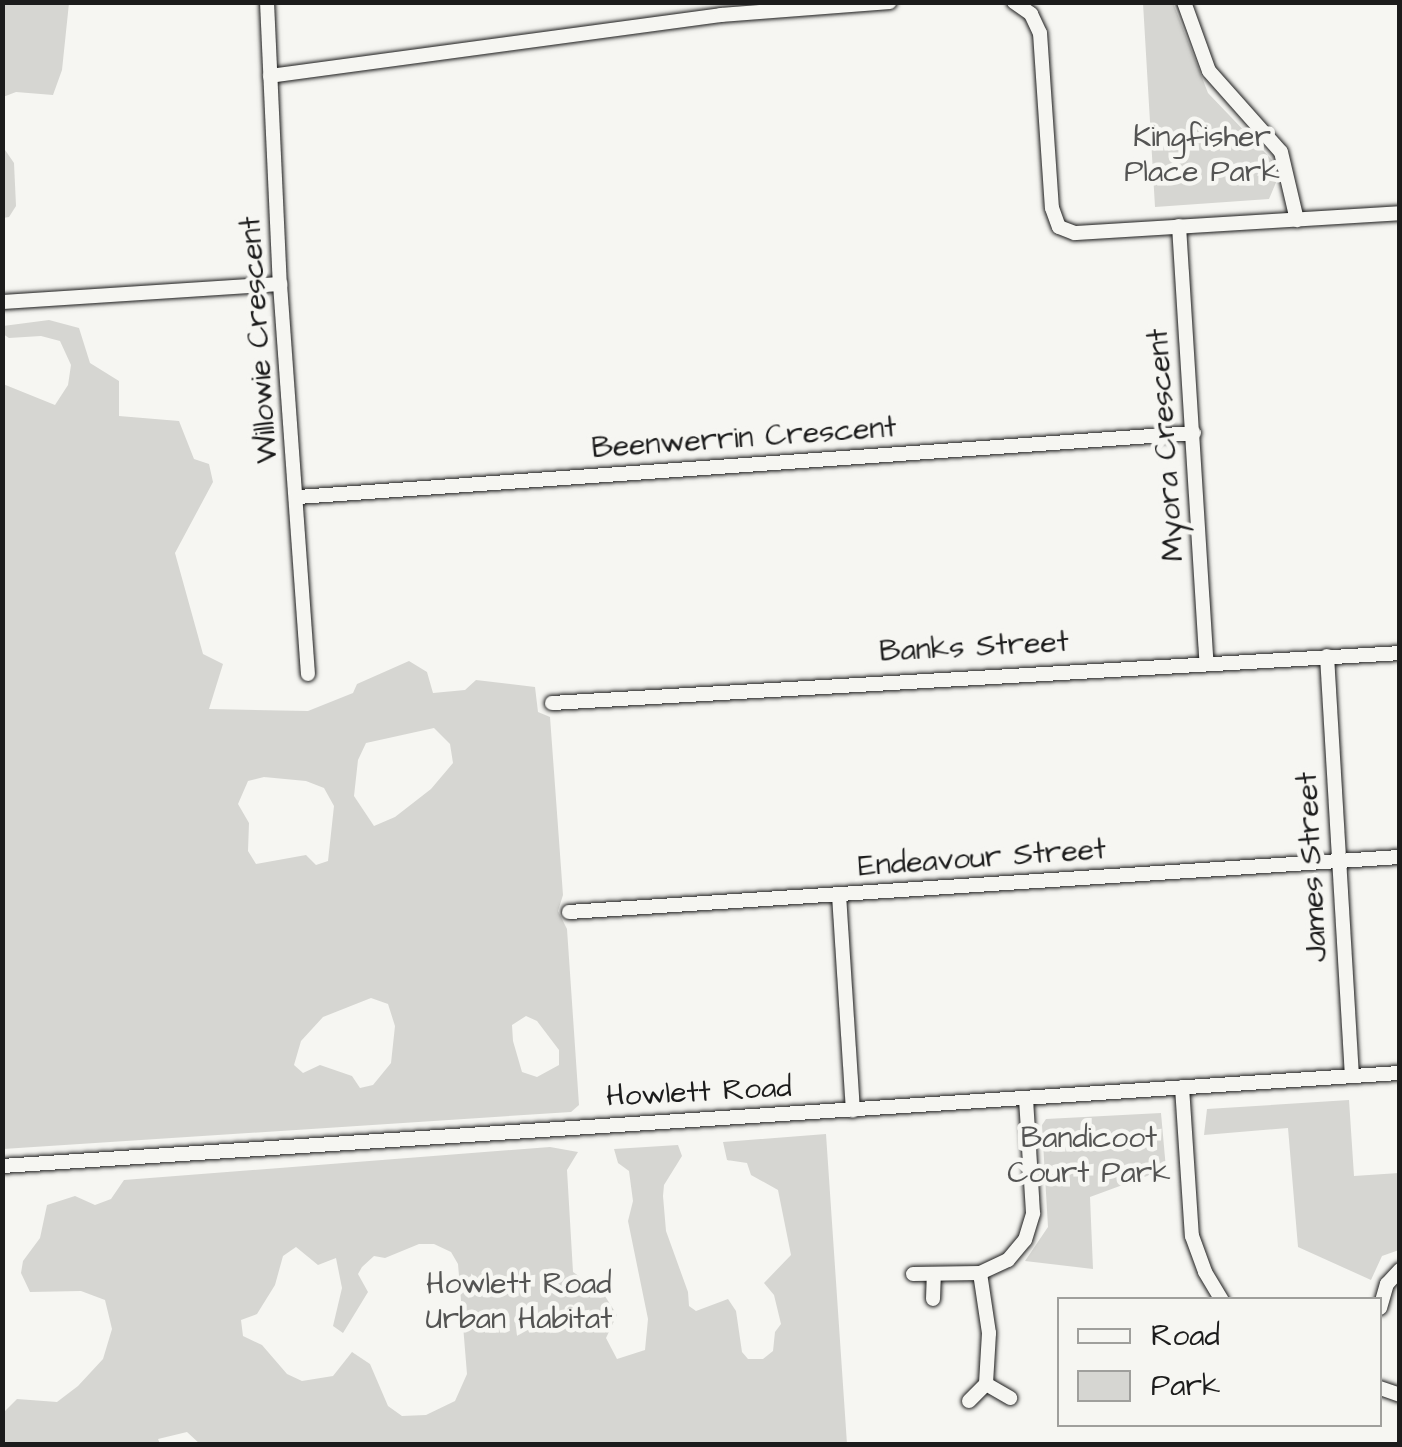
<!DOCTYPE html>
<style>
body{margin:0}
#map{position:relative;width:1402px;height:1447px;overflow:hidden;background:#f6f6f2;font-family:"Architects Daughter",sans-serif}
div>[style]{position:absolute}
.green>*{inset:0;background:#d6d6d2}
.roads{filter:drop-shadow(0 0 2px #1c1c1c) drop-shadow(0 0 2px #1c1c1c)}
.minor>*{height:14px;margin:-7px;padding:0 7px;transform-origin:7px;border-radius:7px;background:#f6f6f2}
span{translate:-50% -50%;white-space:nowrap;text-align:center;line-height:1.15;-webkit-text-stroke:9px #f6f6f2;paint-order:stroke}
.park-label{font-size:30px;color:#545453}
.street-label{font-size:30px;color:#1c1c1c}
.frame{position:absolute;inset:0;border:5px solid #1c1c1c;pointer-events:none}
.legend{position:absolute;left:1057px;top:1297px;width:325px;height:130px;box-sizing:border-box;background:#f6f6f2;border:2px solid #9f9f9c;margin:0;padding:12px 18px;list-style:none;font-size:30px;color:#1c1c1c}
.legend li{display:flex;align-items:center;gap:20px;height:50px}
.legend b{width:50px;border:2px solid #9f9f9c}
</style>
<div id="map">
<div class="green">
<div style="clip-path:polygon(3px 2px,69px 3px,62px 70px,53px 95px,16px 92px,3px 97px)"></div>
<div style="clip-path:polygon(1143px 3px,1173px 3px,1208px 93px,1272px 160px,1277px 180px,1269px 199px,1155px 207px)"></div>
<div style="clip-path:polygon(3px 147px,14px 163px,16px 206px,9px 217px,3px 218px)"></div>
<div style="clip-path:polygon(evenodd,49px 320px,79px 328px,90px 363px,119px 381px,119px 416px,179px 421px,194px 459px,209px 464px,213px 482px,175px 553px,203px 654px,223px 664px,209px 709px,308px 711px,353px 693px,357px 684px,409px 661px,427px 672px,433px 693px,465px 690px,476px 680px,535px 687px,538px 712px,550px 717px,563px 895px,558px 911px,567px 929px,579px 1105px,571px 1112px,3px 1149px,3px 384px,55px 405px,68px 385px,71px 365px,60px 341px,41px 336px,9px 338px,3px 334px,3px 326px,49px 320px,434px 728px,450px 744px,453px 763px,431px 789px,395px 817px,374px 826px,354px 796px,358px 760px,366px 743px,434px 728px,49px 320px,264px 777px,306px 781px,324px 788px,334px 806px,328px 861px,316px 865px,306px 855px,256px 864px,248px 851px,249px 823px,238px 804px,248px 781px,264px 777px,49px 320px,371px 998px,388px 1004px,395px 1026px,391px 1063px,373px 1085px,360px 1088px,352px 1076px,320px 1065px,303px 1073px,294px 1065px,301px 1041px,323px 1017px,371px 998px,49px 320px,526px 1016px,537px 1021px,559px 1050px,559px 1065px,537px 1077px,522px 1072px,513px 1041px,512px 1025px,526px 1016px)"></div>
<div style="clip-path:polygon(1349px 1100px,1354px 1176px,1399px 1173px,1399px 1250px,1382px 1256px,1371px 1280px,1298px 1247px,1288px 1128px,1204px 1135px,1207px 1109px)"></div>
<div style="clip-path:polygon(1161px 1113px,1166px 1169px,1090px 1197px,1093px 1269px,1025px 1261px,1048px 1227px,1042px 1125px,1046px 1119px)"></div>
<div style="clip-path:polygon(evenodd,826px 1134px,847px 1444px,200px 1444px,187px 1432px,158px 1439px,160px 1444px,3px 1444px,3px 1413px,17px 1399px,57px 1402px,78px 1386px,103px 1359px,112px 1329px,105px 1300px,81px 1291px,30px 1292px,21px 1273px,23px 1261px,40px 1238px,47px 1205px,75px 1196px,95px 1205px,111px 1199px,124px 1180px,550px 1147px,578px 1152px,567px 1170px,573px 1272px,603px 1293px,617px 1315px,606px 1338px,617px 1359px,645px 1350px,648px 1319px,628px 1221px,633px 1201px,629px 1171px,618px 1163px,614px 1149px,678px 1145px,682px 1156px,664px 1185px,663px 1196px,666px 1231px,688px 1292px,689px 1306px,696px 1311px,728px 1299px,736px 1311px,742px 1352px,748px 1359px,763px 1359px,773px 1351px,775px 1332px,781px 1324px,774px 1295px,764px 1283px,791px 1255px,778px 1190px,751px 1175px,747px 1163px,727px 1160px,723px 1142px,826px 1134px,419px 1244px,434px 1244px,451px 1252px,458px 1264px,467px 1374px,455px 1401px,426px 1415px,402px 1416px,388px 1406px,370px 1364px,352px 1352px,333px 1376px,302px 1381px,287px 1374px,262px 1345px,243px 1336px,241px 1320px,257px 1314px,275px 1285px,283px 1256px,296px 1247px,318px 1265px,336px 1258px,342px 1288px,333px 1326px,343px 1333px,368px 1292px,358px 1274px,362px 1267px,374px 1256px,385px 1258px,419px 1244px)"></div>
</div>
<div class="roads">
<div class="minor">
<div style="left:267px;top:2px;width:282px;rotate:87.4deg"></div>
<div style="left:280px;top:284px;width:391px;rotate:85.9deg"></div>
<div style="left:1014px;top:2px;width:21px;rotate:35deg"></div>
<div style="left:1031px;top:14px;width:21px;rotate:65deg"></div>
<div style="left:1040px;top:33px;width:175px;rotate:86.1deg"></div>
<div style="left:1052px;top:208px;width:20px;rotate:70deg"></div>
<div style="left:1059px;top:227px;width:17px;rotate:21deg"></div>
<div style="left:1075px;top:233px;width:326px;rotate:-3.5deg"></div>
<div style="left:1184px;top:2px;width:73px;rotate:70.1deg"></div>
<div style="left:1209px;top:71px;width:108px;rotate:48.4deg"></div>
<div style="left:1281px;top:152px;width:70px;rotate:76.8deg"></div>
<div style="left:270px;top:76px;width:455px;rotate:-7.7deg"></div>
<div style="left:721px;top:15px;width:169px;rotate:-4.4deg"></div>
<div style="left:1179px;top:226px;width:436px;rotate:86.4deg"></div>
<div style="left:2px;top:302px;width:279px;rotate:-3.7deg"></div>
<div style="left:298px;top:497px;width:898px;rotate:-4.09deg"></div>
<div style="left:1327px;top:656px;width:420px;rotate:86.6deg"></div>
<div style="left:552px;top:703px;width:849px;rotate:-3.37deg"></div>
<div style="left:839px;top:895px;width:216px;rotate:86.3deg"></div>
<div style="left:569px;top:912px;width:833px;rotate:-3.79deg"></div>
<div style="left:1182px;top:1087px;width:149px;rotate:86.2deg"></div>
<div style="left:1192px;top:1236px;width:38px;rotate:70deg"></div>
<div style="left:1205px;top:1272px;width:33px;rotate:59deg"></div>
<div style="left:2px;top:1166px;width:1401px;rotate:-3.81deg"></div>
<div style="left:980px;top:1273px;width:61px;rotate:81.5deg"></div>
<div style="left:989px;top:1333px;width:51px;rotate:93.4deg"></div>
<div style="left:913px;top:1274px;width:67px;rotate:-0.9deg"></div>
<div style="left:980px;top:1273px;width:31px;rotate:-25deg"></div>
<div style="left:1008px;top:1260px;width:26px;rotate:-50deg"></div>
<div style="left:1025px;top:1240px;width:28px;rotate:-73deg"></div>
<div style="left:1033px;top:1213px;width:114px;rotate:-93.5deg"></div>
<div style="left:933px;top:1299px;width:24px;rotate:-88deg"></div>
<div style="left:1380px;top:1308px;width:25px;rotate:-74deg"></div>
<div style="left:1387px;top:1284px;width:19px;rotate:-47deg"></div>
<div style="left:1380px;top:1388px;width:21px;rotate:19deg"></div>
<div style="left:969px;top:1401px;width:24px;rotate:-45deg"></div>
<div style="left:986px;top:1384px;width:28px;rotate:30deg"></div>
</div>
</div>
<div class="park-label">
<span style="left:1202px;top:154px">Kingfisher<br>Place Park</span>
<span style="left:1089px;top:1155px">Bandicoot<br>Court Park</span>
<span style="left:519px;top:1301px">Howlett Road<br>Urban Habitat</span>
</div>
<div class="street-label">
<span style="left:259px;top:340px;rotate:-94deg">Willowie Crescent</span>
<span style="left:744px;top:438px;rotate:-4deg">Beenwerrin Crescent</span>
<span style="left:1166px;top:445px;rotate:-94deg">Myora Crescent</span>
<span style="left:974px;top:647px;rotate:-3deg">Banks Street</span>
<span style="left:982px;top:858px;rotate:-4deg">Endeavour Street</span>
<span style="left:1312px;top:867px;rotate:-93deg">James Street</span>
<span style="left:699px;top:1092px;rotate:-3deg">Howlett Road</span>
</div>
<div class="frame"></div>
<ul class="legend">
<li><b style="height:12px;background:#f6f6f2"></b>Road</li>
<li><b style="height:28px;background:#d6d6d2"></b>Park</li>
</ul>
</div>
